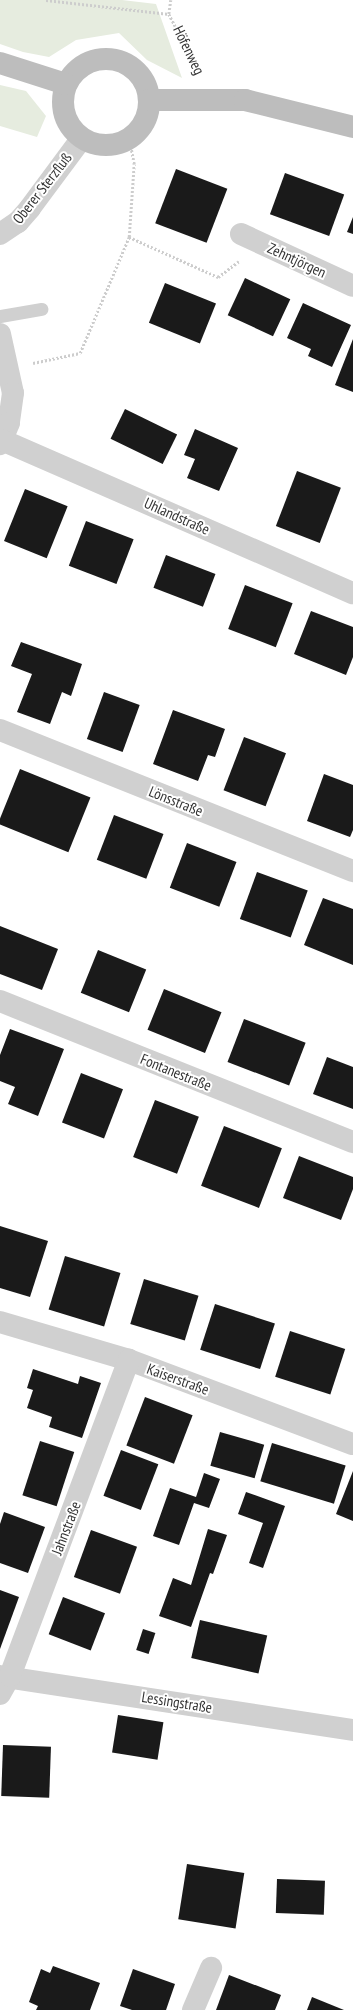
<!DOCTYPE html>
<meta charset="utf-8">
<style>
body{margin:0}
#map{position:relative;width:353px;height:2010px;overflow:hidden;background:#fff;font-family:"PT Sans Narrow",sans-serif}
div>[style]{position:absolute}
.green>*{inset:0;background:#e6ecdf}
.building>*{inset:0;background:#1a1a1a;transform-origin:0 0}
.path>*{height:2.5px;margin-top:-1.25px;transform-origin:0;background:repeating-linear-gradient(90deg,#cdcdcd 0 2px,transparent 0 4px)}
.lane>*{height:13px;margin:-6.5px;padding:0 6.5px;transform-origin:6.5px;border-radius:6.5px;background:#d0d0d0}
.street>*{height:22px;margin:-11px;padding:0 11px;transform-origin:11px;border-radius:11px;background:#d0d0d0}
.secondary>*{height:22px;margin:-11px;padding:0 11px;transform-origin:11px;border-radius:11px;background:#bdbdbd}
.secondary>.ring{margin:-11px;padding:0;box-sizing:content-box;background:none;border:22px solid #bdbdbd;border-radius:50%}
span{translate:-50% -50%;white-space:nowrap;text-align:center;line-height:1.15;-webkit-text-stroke:4px #fff;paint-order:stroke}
.street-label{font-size:15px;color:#333}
</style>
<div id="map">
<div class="green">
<div style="clip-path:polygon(0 0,122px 0,156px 4px,182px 78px,147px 60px,119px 33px,76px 40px,49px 57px,23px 52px,0 44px)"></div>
<div style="clip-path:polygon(0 85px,26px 91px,46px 116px,37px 137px,0 126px)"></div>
</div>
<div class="building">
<div style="left:176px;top:169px;width:55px;height:58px;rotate:21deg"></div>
<div style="left:285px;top:173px;width:63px;height:44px;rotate:20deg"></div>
<div style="clip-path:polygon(353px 217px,353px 234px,347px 232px)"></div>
<div style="left:245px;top:278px;width:50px;height:41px;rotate:25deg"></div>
<div style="left:165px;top:283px;width:55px;height:43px;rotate:22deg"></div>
<div style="clip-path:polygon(303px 303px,351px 325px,332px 367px,308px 356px,311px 349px,287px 338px)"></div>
<div style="clip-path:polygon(353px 339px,353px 392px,335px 385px)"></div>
<div style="left:125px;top:409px;width:58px;height:33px;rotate:26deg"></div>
<div style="clip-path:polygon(195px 429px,238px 448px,219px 491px,187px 478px,195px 459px,184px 455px)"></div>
<div style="left:297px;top:471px;width:47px;height:59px;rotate:21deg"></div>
<div style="left:25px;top:489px;width:46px;height:56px;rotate:22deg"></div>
<div style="left:86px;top:521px;width:51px;height:48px;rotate:21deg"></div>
<div style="left:166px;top:555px;width:53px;height:35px;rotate:21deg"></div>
<div style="left:245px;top:585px;width:51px;height:47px;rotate:21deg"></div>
<div style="clip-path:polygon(311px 611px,353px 627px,353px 657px,346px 675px,294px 654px)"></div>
<div style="clip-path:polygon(21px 642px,82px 664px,71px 696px,62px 692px,50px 724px,17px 712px,32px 674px,11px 666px)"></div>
<div style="left:104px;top:692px;width:38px;height:50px;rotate:20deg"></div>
<div style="clip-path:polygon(173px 710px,225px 729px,215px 757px,208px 755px,198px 781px,153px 764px)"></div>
<div style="left:244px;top:737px;width:45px;height:57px;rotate:21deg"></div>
<div style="left:20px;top:769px;width:76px;height:59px;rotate:22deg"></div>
<div style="clip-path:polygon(324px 774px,353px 785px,353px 830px,350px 837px,307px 821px)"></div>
<div style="left:114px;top:815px;width:53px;height:48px;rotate:21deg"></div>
<div style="left:187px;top:843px;width:53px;height:48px;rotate:21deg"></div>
<div style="left:257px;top:872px;width:54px;height:50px;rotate:20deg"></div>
<div style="clip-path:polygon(323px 898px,353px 909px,353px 965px,304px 945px)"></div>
<div style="clip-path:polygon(0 926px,58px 949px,42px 990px,0 974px)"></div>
<div style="left:98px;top:950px;width:52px;height:46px;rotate:22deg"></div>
<div style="left:164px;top:989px;width:62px;height:44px;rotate:22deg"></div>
<div style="left:244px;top:1019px;width:66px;height:46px;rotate:21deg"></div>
<div style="clip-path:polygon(10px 1029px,64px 1049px,38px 1116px,8px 1104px,15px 1087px,0 1081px,0 1055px)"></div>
<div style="clip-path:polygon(327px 1057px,353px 1067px,353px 1109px,313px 1094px)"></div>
<div style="left:81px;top:1073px;width:45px;height:53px;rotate:21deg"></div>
<div style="left:155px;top:1100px;width:47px;height:61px;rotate:21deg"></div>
<div style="left:224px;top:1126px;width:62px;height:64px;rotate:21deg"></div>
<div style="clip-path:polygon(299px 1156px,353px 1177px,353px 1189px,341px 1220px,283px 1198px)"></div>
<div style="clip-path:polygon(0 1226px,48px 1241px,30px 1297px,0 1288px)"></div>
<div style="left:65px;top:1256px;width:58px;height:56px;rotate:17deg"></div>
<div style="left:144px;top:1279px;width:57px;height:47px;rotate:17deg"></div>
<div style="left:215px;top:1304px;width:63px;height:48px;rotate:18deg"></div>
<div style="left:290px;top:1331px;width:58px;height:48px;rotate:18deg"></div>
<div style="clip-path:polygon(33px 1369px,78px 1384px,80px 1376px,101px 1383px,82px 1438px,49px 1427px,52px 1417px,27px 1408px,33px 1390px,27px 1388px)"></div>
<div style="left:145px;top:1397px;width:51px;height:52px;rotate:21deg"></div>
<div style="left:220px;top:1432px;width:46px;height:35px;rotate:16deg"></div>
<div style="left:40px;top:1441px;width:36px;height:57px;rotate:18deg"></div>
<div style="left:272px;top:1443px;width:77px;height:40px;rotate:17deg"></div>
<div style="left:121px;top:1450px;width:40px;height:49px;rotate:21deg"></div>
<div style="clip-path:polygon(353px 1471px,353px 1521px,336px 1514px)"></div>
<div style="clip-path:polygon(204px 1473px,220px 1479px,209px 1508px,194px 1503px,179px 1545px,153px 1536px,170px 1488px,196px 1497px)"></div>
<div style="clip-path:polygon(246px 1492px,285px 1506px,263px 1568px,249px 1563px,263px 1523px,238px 1514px)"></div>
<div style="clip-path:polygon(4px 1512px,45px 1527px,28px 1573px,0 1563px,0 1524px)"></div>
<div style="clip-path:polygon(208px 1529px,227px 1535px,213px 1574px,210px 1573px,191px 1627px,159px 1616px,173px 1578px,191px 1585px)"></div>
<div style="left:91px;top:1530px;width:49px;height:50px;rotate:20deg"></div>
<div style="clip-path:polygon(0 1590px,19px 1597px,0 1649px)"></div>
<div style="left:63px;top:1597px;width:45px;height:40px;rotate:21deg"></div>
<div style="left:200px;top:1620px;width:69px;height:39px;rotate:13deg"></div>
<div style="left:143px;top:1629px;width:13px;height:22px;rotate:18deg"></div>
<div style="left:118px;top:1715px;width:46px;height:38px;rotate:9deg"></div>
<div style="left:3px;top:1745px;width:48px;height:51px;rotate:2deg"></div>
<div style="left:187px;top:1864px;width:58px;height:56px;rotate:9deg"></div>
<div style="left:277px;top:1879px;width:48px;height:34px;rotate:2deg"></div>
<div style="clip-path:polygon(53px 1966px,100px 1983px,90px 2010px,36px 2010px,38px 2006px,29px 2002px,41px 1969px,50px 1973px)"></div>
<div style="clip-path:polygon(133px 1969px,175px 1984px,166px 2010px,132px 2010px,120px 2006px)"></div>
<div style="clip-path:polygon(229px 1975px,281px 1995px,275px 2010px,216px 2010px)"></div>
<div style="clip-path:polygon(312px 1997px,344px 2010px,307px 2010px)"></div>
</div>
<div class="path">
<div style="left:46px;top:0;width:124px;rotate:6.5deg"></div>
<div style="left:171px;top:0;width:14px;rotate:98deg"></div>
<div style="left:169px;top:14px;width:68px;rotate:62.7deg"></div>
<div style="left:129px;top:237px;width:98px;rotate:24.2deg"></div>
<div style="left:218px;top:277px;width:26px;rotate:-37deg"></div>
<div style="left:33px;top:363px;width:48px;rotate:-12deg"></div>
<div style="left:80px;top:353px;width:126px;rotate:-67.1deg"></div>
<div style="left:129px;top:237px;width:73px;rotate:-86.1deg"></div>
<div style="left:134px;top:164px;width:26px;rotate:-101deg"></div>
</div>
<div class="lane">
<div style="left:0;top:316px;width:42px;rotate:-9.7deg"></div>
</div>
<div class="street">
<div style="left:0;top:234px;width:22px;rotate:-34deg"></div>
<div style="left:18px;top:222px;width:18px;rotate:-49deg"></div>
<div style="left:30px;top:208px;width:87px;rotate:-53.4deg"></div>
<div style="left:241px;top:234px;width:123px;rotate:24.9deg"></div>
<div style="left:0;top:334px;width:60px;rotate:77.6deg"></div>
<div style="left:13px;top:393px;width:30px;rotate:98deg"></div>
<div style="left:9px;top:423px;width:23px;rotate:113deg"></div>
<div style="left:2px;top:440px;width:383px;rotate:23.6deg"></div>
<div style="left:0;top:730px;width:380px;rotate:21.8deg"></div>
<div style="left:0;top:1001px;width:380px;rotate:21.8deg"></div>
<div style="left:0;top:1322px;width:134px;rotate:16.4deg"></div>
<div style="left:129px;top:1360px;width:239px;rotate:20.6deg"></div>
<div style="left:0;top:1676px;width:357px;rotate:8.7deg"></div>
<div style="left:0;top:1694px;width:21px;rotate:-61deg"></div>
<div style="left:10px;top:1676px;width:338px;rotate:-69.4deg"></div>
<div style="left:193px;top:2010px;width:46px;rotate:-66.8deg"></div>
</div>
<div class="secondary">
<div class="ring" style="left:63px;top:59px;width:64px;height:64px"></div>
<div style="left:0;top:63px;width:69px;rotate:17.7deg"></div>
<div style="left:149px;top:100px;width:96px"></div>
<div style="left:245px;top:100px;width:111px;rotate:14deg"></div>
</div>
<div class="street-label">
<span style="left:189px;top:50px;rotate:64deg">Höfenweg</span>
<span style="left:42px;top:188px;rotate:-52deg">Oberer Sterzfluß</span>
<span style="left:297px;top:260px;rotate:25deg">Zehntjörgen</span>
<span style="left:177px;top:516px;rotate:24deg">Uhlandstraße</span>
<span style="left:176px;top:801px;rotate:22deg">Lönsstraße</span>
<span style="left:176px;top:1072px;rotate:22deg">Fontanestraße</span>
<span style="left:178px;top:1379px;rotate:20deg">Kaiserstraße</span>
<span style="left:66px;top:1528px;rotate:-69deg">Jahnstraße</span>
<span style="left:177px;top:1702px;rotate:9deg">Lessingstraße</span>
</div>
</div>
